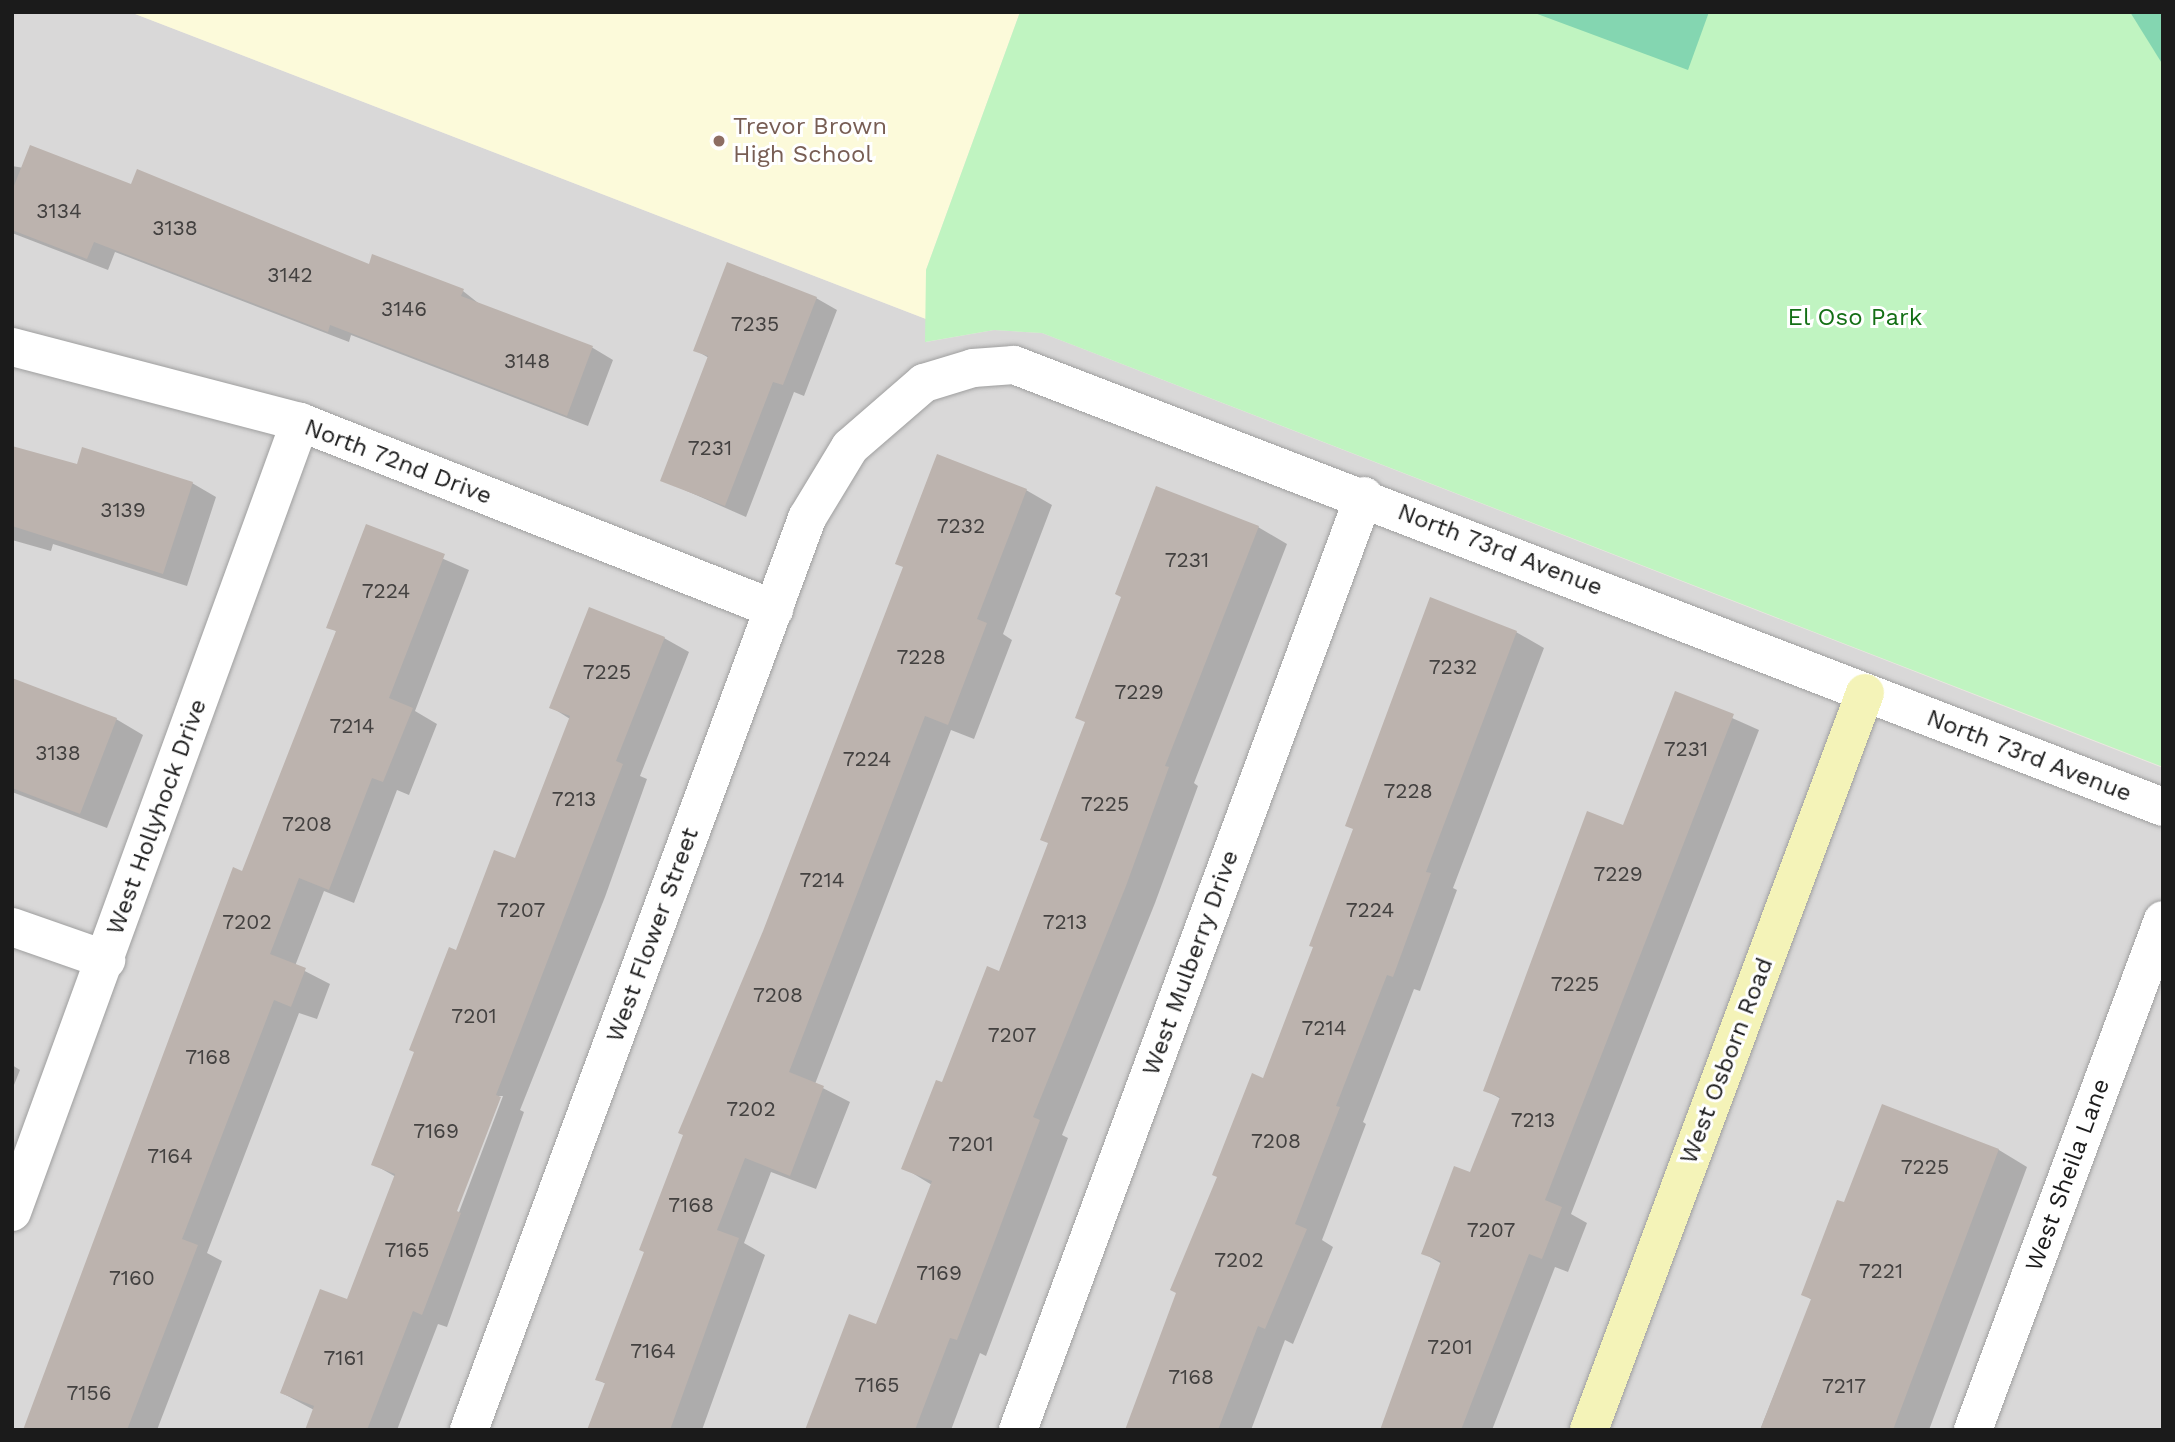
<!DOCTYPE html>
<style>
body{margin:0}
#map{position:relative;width:2175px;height:1442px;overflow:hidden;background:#ece8e1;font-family:"Work Sans",sans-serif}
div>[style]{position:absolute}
.residential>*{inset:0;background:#d9d8d8}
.education>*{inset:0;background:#fcfada}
.park>*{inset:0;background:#c0f4c1}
.pitch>*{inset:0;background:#84d6b1}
.shadow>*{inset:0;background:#0003}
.building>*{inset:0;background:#bcb3ae}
.roads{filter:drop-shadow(0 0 2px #9f9f9f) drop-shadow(0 0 2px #9f9f9f)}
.street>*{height:38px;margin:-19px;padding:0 19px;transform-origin:19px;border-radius:19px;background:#fff}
.secondary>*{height:38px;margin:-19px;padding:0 19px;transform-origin:19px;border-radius:19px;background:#f4f3b8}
.dots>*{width:19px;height:19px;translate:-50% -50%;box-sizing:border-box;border:4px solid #fff;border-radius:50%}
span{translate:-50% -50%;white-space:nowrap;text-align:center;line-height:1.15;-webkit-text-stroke:6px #fff;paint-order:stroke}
.number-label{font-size:21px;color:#434140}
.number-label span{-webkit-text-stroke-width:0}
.education-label{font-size:24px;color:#785e54}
.left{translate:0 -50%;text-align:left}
.park-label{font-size:24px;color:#136f15}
.street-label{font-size:24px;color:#1b1b1b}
.frame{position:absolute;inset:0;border:14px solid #1b1b1b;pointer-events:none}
</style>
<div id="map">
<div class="residential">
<div style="clip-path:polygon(12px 12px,130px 12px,926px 319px,926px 342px,994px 330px,1042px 333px,2163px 768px,2163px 1430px,12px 1430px)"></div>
</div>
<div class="education">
<div style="clip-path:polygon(130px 12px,1020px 12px,926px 270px,926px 319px)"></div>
</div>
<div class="park">
<div style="clip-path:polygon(1020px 12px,2163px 12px,2163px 767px,1042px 333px,994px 330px,925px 342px,926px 270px)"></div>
</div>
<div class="pitch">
<div style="clip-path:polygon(1532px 12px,1709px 12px,1688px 70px)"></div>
<div style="clip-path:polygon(2130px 12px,2163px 12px,2163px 65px)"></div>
</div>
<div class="shadow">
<div style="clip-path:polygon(12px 166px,132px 186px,370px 266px,463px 291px,482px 306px,593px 348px,613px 360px,588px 426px,351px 335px,349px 342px,115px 252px,108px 270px,12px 233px)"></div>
<div style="clip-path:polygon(816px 298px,837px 310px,804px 396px,794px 392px,746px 517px,662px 480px,709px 358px,695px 350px)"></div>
<div style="clip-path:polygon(12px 447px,78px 466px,192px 483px,216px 497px,187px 586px,53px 544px,51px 551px,12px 540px)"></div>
<div style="clip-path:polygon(1026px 490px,1052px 505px,1003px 634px,1012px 640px,974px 739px,951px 730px,815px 1084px,850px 1102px,816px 1189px,771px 1172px,744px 1243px,765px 1255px,702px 1430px,589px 1430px,606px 1384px,597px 1379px)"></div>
<div style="clip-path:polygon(367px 526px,469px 570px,415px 711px,437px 724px,409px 795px,397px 790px,354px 903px,324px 891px,295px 966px,330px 984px,317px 1019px,299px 1013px,207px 1253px,222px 1261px,157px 1430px,24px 1430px,338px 632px,329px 627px)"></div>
<div style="clip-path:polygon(1258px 527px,1287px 544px,1194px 783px,1198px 786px,1155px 903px,1062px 1135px,1068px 1138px,986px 1356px,980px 1353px,951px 1430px,827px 1430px,877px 1327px,932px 1185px,904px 1168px,943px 1085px,1000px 973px)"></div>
<div style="clip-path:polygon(1516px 632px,1544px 648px,1453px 888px,1457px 890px,1420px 991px,1414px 989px,1363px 1122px,1366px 1124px,1322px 1240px,1333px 1247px,1293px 1344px,1285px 1340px,1251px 1430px,1127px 1430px,1264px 1080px)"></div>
<div style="clip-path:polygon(evenodd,664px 638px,689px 652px,640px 776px,647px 779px,605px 897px,520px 1110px,524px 1112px,447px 1327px,438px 1324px,397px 1430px,307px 1430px,314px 1410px,282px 1393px,348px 1301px,396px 1177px,373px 1164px,457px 952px,516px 860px,570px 719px,551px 707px,664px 638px,499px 1096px,503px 1096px,456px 1220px,452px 1219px,499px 1096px)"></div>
<div style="clip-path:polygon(12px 680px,116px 719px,143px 735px,107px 828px,12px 792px)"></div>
<div style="clip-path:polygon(1676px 693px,1759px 730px,1571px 1214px,1587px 1223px,1568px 1272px,1555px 1267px,1492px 1430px,1381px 1430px,1442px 1264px,1423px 1253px,1471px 1174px,1501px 1099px,1485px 1090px,1624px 827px)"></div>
<div style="clip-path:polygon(12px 1065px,20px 1070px,12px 1090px)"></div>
<div style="clip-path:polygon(1883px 1106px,1999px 1150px,2027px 1167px,1929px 1430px,1760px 1430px,1812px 1300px,1803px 1294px,1845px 1205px)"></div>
</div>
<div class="building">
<div style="clip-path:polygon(30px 145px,131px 184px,137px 169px,369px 264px,372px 254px,464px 289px,461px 296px,593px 346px,567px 416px,330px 325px,328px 332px,94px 242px,87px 259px,12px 230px,12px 191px)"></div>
<div style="clip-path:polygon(727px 262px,817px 297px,783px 385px,773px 382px,725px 506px,660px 481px,708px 356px,693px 351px)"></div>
<div style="clip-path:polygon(12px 446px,77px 464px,82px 447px,193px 482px,163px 574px,12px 526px)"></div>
<div style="clip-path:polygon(937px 454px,1027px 489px,977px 619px,987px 623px,948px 725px,925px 716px,789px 1072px,824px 1086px,790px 1176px,745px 1158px,717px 1230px,739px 1238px,670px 1430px,587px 1430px,605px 1383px,595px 1380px,644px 1252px,639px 1250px,683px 1135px,678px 1133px,763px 931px,903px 567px,895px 564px)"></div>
<div style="clip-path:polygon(1156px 486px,1259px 526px,1165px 766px,1169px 767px,1126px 886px,1033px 1117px,1040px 1120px,997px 1235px,957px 1340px,950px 1338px,915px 1430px,805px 1430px,849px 1314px,876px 1324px,932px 1181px,901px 1169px,936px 1080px,942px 1082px,987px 966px,999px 971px,1048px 843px,1040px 840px,1085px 722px,1075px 718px,1121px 597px,1115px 594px)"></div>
<div style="clip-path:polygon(366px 524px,445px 554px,389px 698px,413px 708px,383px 782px,372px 778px,329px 890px,299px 878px,270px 954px,306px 968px,291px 1007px,274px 1000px,182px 1239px,198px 1245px,127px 1430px,23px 1430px,233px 867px,242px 871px,336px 631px,326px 628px)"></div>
<div style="clip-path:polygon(1430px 597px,1517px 631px,1426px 872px,1431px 873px,1393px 977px,1387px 975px,1336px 1106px,1340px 1107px,1295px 1224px,1307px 1229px,1265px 1329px,1258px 1326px,1218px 1430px,1125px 1430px,1176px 1293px,1170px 1290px,1217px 1177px,1212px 1175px,1252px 1073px,1263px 1078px,1313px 947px,1309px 946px,1353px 829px,1345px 826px)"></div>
<div style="clip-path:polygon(589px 607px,665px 637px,616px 761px,623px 764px,496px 1095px,501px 1097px,457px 1211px,461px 1213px,422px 1315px,413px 1311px,367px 1430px,305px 1430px,314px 1406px,280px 1393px,320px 1289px,347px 1299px,395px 1174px,371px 1165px,414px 1052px,409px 1050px,449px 947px,456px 950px,494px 850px,515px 858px,570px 716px,549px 708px)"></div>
<div style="clip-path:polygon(12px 678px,117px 718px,80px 814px,12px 788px)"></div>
<div style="clip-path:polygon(1675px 691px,1734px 714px,1545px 1200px,1562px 1207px,1542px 1259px,1529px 1254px,1461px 1430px,1380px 1430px,1441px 1261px,1421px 1254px,1454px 1166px,1470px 1172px,1500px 1097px,1483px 1091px,1587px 811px,1623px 825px)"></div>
<div style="clip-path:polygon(1882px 1104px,1999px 1149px,1893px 1430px,1760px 1430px,1811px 1299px,1801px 1295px,1837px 1200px,1844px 1202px)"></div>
</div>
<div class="roads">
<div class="street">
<div style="left:12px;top:347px;width:298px;rotate:14.6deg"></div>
<div style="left:300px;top:422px;width:510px;rotate:21.53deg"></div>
<div style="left:12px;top:927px;width:100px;rotate:19.3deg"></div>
<div style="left:12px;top:1212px;width:841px;rotate:-69.97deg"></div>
<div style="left:469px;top:1430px;width:973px;rotate:-69.66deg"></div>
<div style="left:807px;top:518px;width:83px;rotate:-58.8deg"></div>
<div style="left:850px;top:447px;width:98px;rotate:-40.9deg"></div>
<div style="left:924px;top:383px;width:51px;rotate:-17deg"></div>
<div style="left:973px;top:368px;width:41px;rotate:-4.2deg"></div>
<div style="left:1014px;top:365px;width:1231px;rotate:21.04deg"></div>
<div style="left:1018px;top:1430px;width:996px;rotate:-69.67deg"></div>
<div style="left:1973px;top:1430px;width:544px;rotate:-69.57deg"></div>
</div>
<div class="secondary">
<div style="left:1589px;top:1430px;width:787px;rotate:-69.47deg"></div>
</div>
</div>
<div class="dots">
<div style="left:719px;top:141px;background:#8d6e63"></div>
</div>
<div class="number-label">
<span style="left:59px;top:211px">3134</span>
<span style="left:175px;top:228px">3138</span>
<span style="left:290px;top:275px">3142</span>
<span style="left:404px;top:309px">3146</span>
<span style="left:755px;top:324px">7235</span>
<span style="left:527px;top:361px">3148</span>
<span style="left:710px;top:448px">7231</span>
<span style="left:123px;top:510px">3139</span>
<span style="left:961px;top:526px">7232</span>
<span style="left:1187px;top:560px">7231</span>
<span style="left:386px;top:591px">7224</span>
<span style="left:921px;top:657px">7228</span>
<span style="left:1453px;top:667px">7232</span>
<span style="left:607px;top:672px">7225</span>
<span style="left:1139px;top:692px">7229</span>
<span style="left:352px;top:726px">7214</span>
<span style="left:1686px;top:749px">7231</span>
<span style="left:58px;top:753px">3138</span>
<span style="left:867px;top:759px">7224</span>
<span style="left:1408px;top:791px">7228</span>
<span style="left:574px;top:799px">7213</span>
<span style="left:1105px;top:804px">7225</span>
<span style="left:307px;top:824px">7208</span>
<span style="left:1618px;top:874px">7229</span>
<span style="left:822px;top:880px">7214</span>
<span style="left:521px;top:910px">7207</span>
<span style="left:1370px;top:910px">7224</span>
<span style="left:247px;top:922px">7202</span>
<span style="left:1065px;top:922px">7213</span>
<span style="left:1575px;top:984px">7225</span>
<span style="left:778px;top:995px">7208</span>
<span style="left:474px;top:1016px">7201</span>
<span style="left:1324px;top:1028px">7214</span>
<span style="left:1012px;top:1035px">7207</span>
<span style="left:208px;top:1057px">7168</span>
<span style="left:751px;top:1109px">7202</span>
<span style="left:1533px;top:1120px">7213</span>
<span style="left:436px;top:1131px">7169</span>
<span style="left:1276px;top:1141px">7208</span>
<span style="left:971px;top:1144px">7201</span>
<span style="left:170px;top:1156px">7164</span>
<span style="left:1925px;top:1167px">7225</span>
<span style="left:691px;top:1205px">7168</span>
<span style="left:1491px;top:1230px">7207</span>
<span style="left:407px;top:1250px">7165</span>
<span style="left:1239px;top:1260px">7202</span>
<span style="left:1881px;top:1271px">7221</span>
<span style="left:939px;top:1273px">7169</span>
<span style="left:132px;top:1278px">7160</span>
<span style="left:1450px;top:1347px">7201</span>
<span style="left:653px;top:1351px">7164</span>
<span style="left:344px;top:1358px">7161</span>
<span style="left:1191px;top:1377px">7168</span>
<span style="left:877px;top:1385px">7165</span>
<span style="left:1844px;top:1386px">7217</span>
<span style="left:89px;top:1393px">7156</span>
</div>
<div class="education-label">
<span class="left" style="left:733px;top:141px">Trevor Brown<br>High School</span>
</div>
<div class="park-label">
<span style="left:1855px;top:318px">El Oso Park</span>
</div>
<div class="street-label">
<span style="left:398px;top:462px;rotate:21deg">North 72nd Drive</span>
<span style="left:1500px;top:550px;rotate:21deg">North 73rd Avenue</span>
<span style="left:2029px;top:756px;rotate:21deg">North 73rd Avenue</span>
<span style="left:157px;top:817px;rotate:-70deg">West Hollyhock Drive</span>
<span style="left:653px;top:935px;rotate:-70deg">West Flower Street</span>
<span style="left:1191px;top:963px;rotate:-70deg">West Mulberry Drive</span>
<span style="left:1727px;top:1061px;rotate:-69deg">West Osborn Road</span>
<span style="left:2068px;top:1175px;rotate:-70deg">West Sheila Lane</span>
</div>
<div class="frame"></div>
</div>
